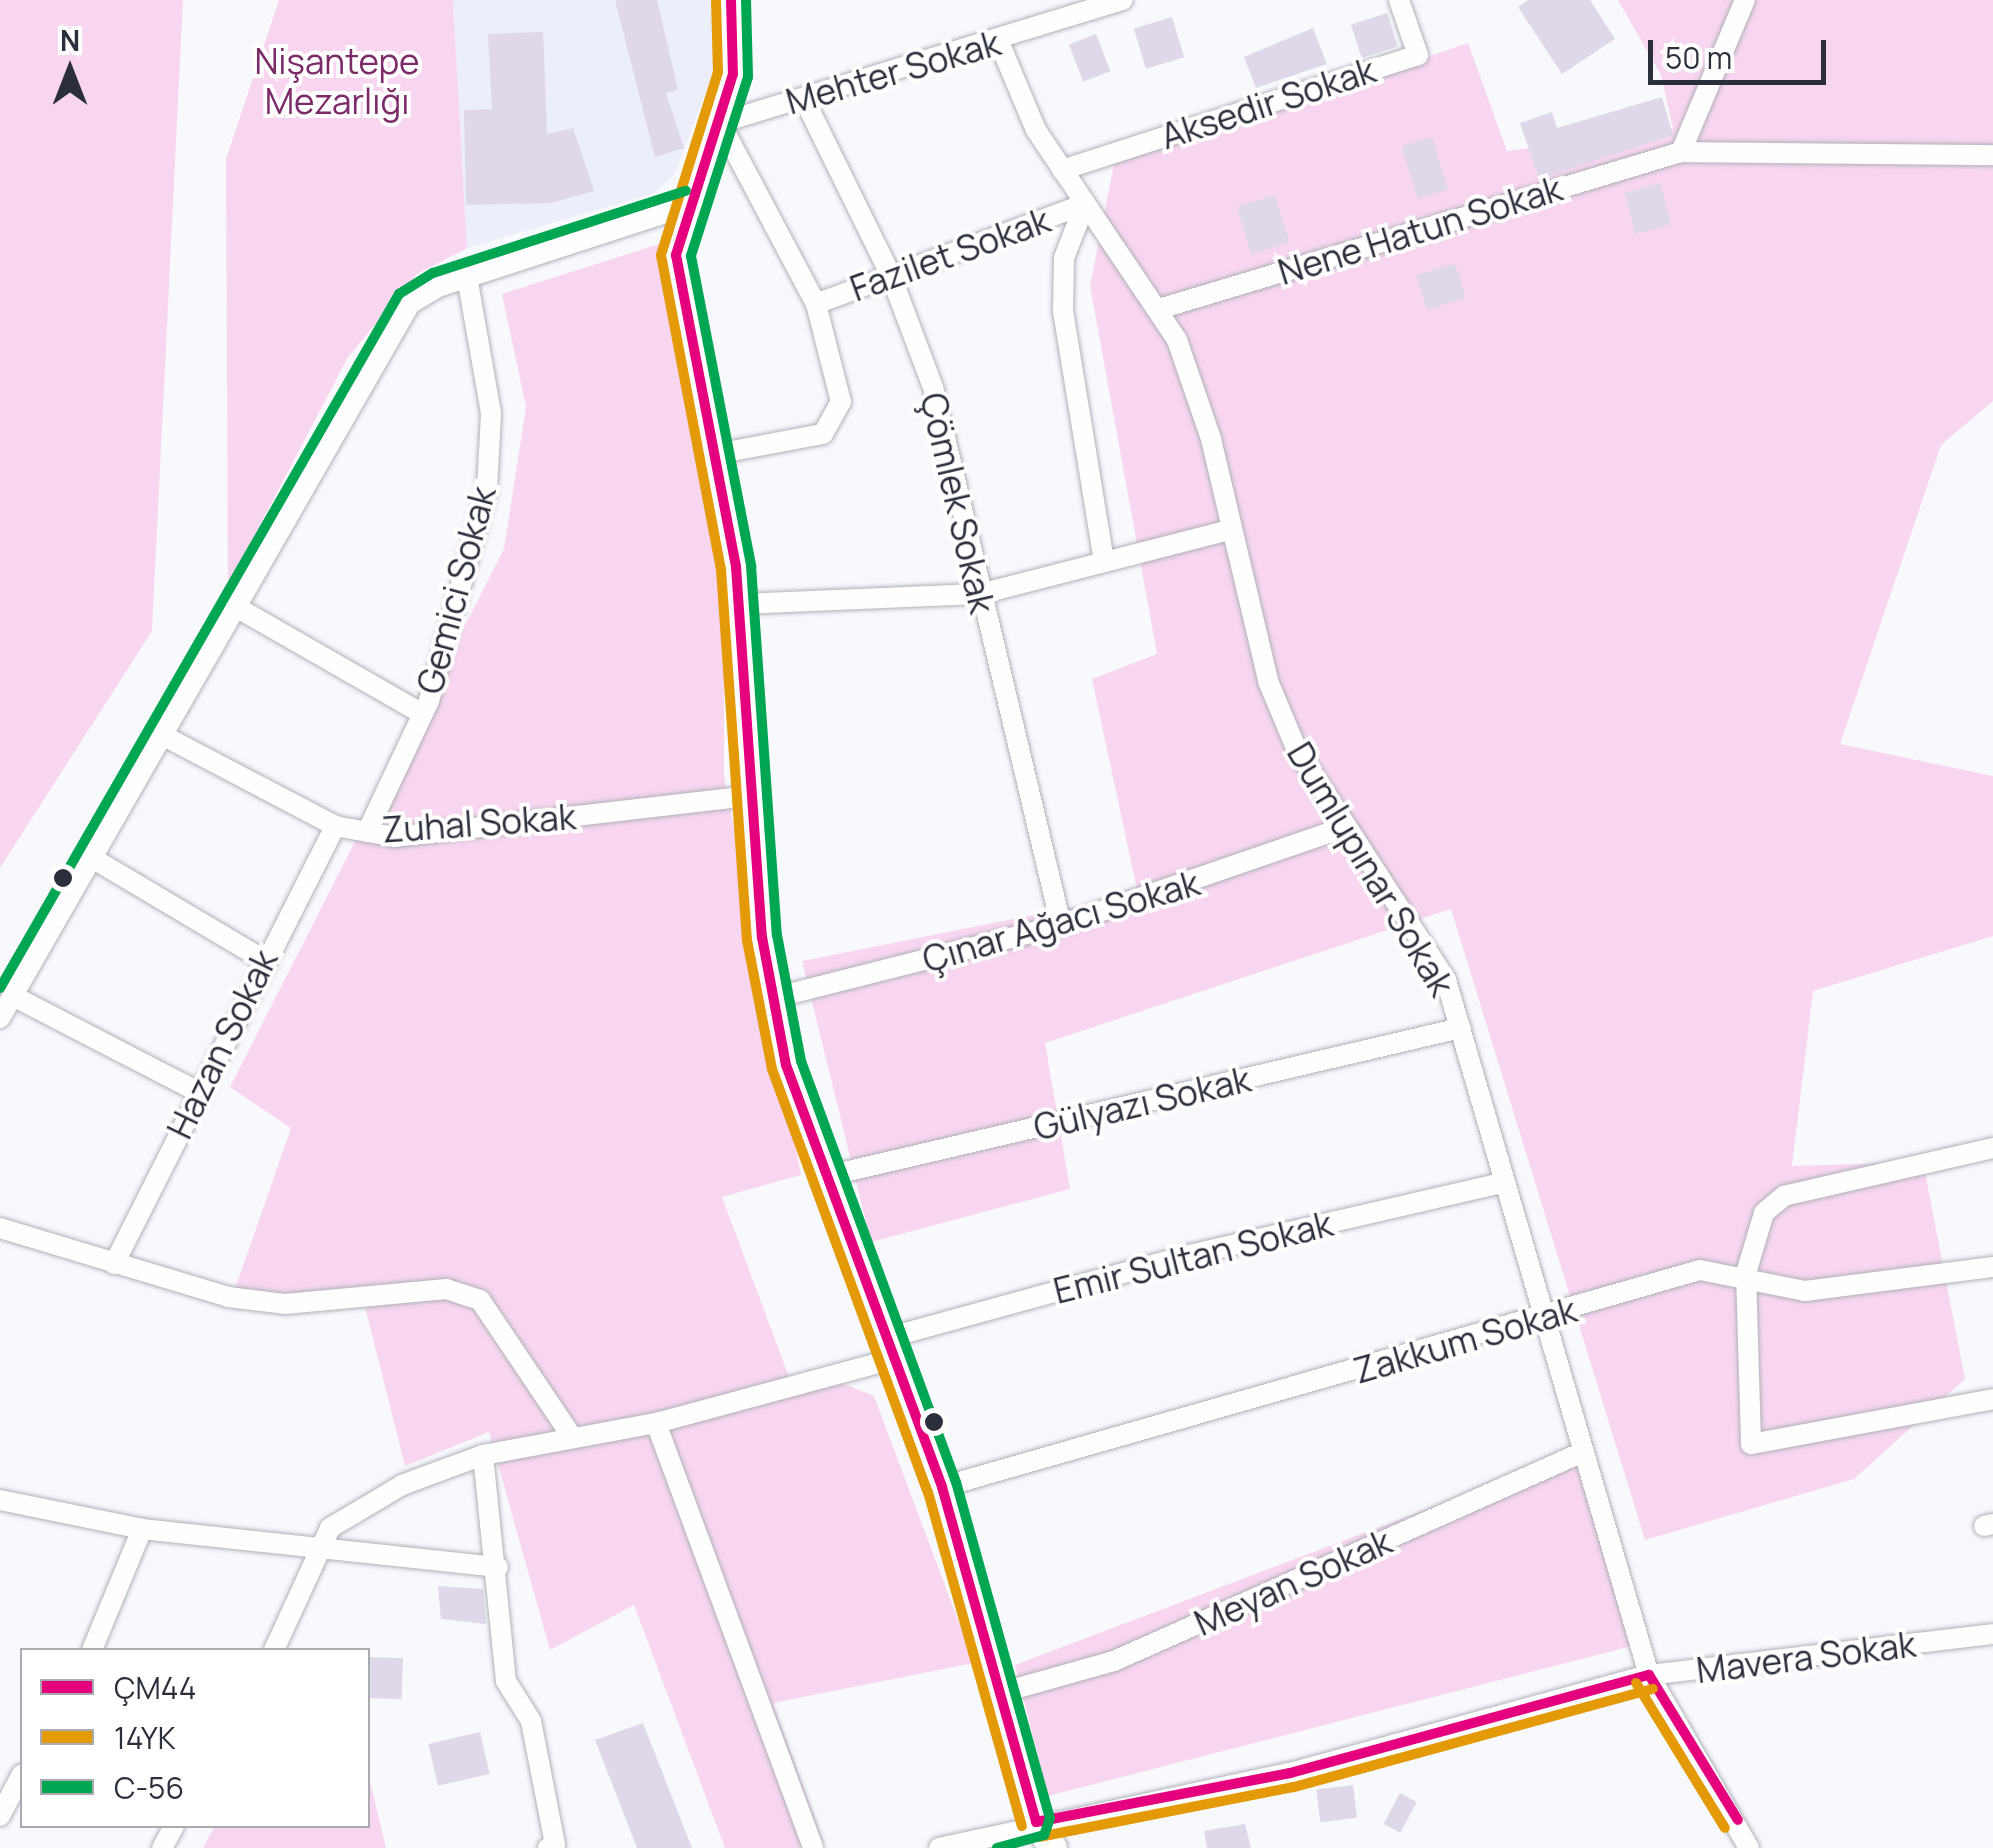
<!DOCTYPE html>
<meta charset="utf-8">
<style>
body{margin:0}
#map{position:relative;width:1993px;height:1848px;overflow:hidden;background:#f8f9fd;font-family:Manrope,sans-serif}
div>[style]{position:absolute}
.built>*{inset:0;background:#eceefa}
.green>*{inset:0;background:#f9d6f0}
.building>*{inset:0;background:#ded8e8;transform-origin:0 0}
.roads{filter:drop-shadow(0 0 2px #afb2b9) drop-shadow(0 0 2px #afb2b9)}
.street>*{height:20px;margin:-10px;padding:0 10px;transform-origin:10px;border-radius:10px;background:#fefeff}
.secondary>*{height:28px;margin:-14px;padding:0 14px;transform-origin:14px;border-radius:14px;background:#fefeff}
.bus-1>*{height:10px;margin:-5px;padding:0 5px;transform-origin:5px;border-radius:5px;background:#e5007d}
.bus-2>*{height:10px;margin:-5px;padding:0 5px;transform-origin:5px;border-radius:5px;background:#e39a06}
.bus-3>*{height:10px;margin:-5px;padding:0 5px;transform-origin:5px;border-radius:5px;background:#00a651}
.dots>*{width:28px;height:28px;translate:-50% -50%;box-sizing:border-box;border:5px solid #fff;border-radius:50%}
span{translate:-50% -50%;white-space:nowrap;text-align:center;line-height:1.15;-webkit-text-stroke:8px #fff;paint-order:stroke}
.park-label{font-size:35px;color:#7d2a69}
.street-label{font-size:35px;color:#2b2e3b}
.legend{position:absolute;left:20px;top:1648px;width:350px;height:180px;box-sizing:border-box;background:#fff;border:2px solid #aaabb1;margin:0;padding:12px 18px;list-style:none;font-size:30px;color:#2b2e3b}
.legend li{display:flex;align-items:center;gap:20px;height:50px}
.legend b{width:50px;border:2px solid #aaabb1}
.north{position:absolute;left:20px;top:20px;width:100px;height:100px;-webkit-text-stroke:8px #fff;paint-order:stroke;rotate:0deg;font-size:28px;font-weight:700;line-height:40px;text-align:center;color:#2b2e3b}
.north::after{content:'';display:block;margin:auto;width:35px;height:45px;background:#2b2e3b;clip-path:polygon(50% 0,100% 100%,50% 72%,0 100%)}
.scale{position:absolute;left:1648px;top:40px;width:178px;height:45px;box-sizing:border-box;border:5px solid #2b2e3b;border-top:0;padding-left:12px;font-size:30px;line-height:35px;white-space:nowrap;color:#2b2e3b;-webkit-text-stroke:8px #fff;paint-order:stroke}
</style>
<div id="map">
<div class="built">
<div style="clip-path:polygon(453px 0,710px 0,720px 31px,715px 67px,675px 174px,655px 193px,467px 248px)"></div>
</div>
<div class="green">
<div style="clip-path:polygon(0 0,183px 0,152px 631px,0 868px)"></div>
<div style="clip-path:polygon(279px 0,453px 0,467px 248px,417px 274px,348px 357px,228px 586px,226px 159px)"></div>
<div style="clip-path:polygon(1618px 0,1993px 0,1993px 401px,1941px 445px,1840px 744px,1993px 776px,1993px 936px,1813px 991px,1792px 1166px,1923px 1162px,1965px 1379px,1854px 1479px,1645px 1540px,1451px 909px,1045px 1043px,1070px 1189px,871px 1242px,802px 961px,1138px 894px,1092px 679px,1157px 654px,1090px 286px,1114px 164px,1468px 43px,1507px 151px,1673px 129px,1661px 75px)"></div>
<div style="clip-path:polygon(672px 240px,724px 607px,724px 776px,801px 1175px,722px 1197px,795px 1393px,837px 1381px,874px 1396px,974px 1663px,773px 1703px,823px 1840px,797px 1848px,725px 1848px,634px 1605px,550px 1650px,489px 1432px,405px 1466px,364px 1303px,235px 1289px,291px 1128px,230px 1087px,504px 549px,526px 407px,502px 294px)"></div>
<div style="clip-path:polygon(1575px 1453px,1636px 1645px,1048px 1796px,1015px 1665px)"></div>
<div style="clip-path:polygon(368px 1773px,386px 1848px,203px 1848px,215px 1826px,368px 1826px)"></div>
</div>
<div class="building">
<div style="clip-path:polygon(615px 0,657px 0,678px 90px,666px 93px,684px 148px,655px 157px)"></div>
<div style="clip-path:polygon(1528px 0,1590px 0,1615px 39px,1562px 74px,1518px 7px)"></div>
<div style="left:1387px;top:13px;width:35px;height:38px;rotate:72deg"></div>
<div style="left:1172px;top:17px;width:42px;height:40px;rotate:73deg"></div>
<div style="clip-path:polygon(1313px 28px,1327px 64px,1256px 88px,1244px 57px)"></div>
<div style="clip-path:polygon(543px 32px,547px 134px,573px 128px,594px 191px,550px 203px,466px 205px,464px 110px,492px 109px,488px 34px)"></div>
<div style="left:1096px;top:34px;width:40px;height:29px;rotate:69deg"></div>
<div style="clip-path:polygon(1662px 97px,1673px 135px,1539px 179px,1520px 123px,1552px 112px,1557px 128px)"></div>
<div style="left:1432px;top:137px;width:55px;height:32px;rotate:73deg"></div>
<div style="left:1660px;top:183px;width:43px;height:37px;rotate:75deg"></div>
<div style="left:1275px;top:195px;width:50px;height:40px;rotate:73deg"></div>
<div style="left:1455px;top:263px;width:36px;height:41px;rotate:72deg"></div>
<div style="clip-path:polygon(438px 1586px,483px 1589px,486px 1624px,441px 1619px)"></div>
<div style="left:368px;top:1657px;width:35px;height:41px;rotate:2deg"></div>
<div style="clip-path:polygon(643px 1723px,692px 1848px,637px 1848px,595px 1740px)"></div>
<div style="left:480px;top:1732px;width:43px;height:53px;rotate:77deg"></div>
<div style="left:1353px;top:1785px;width:33px;height:37px;rotate:83deg"></div>
<div style="left:1400px;top:1793px;width:19px;height:35px;rotate:28deg"></div>
<div style="clip-path:polygon(1245px 1824px,1251px 1848px,1207px 1848px,1204px 1831px)"></div>
</div>
<div class="roads">
<div class="street">
<div style="left:999px;top:42px;width:95px;rotate:67.2deg"></div>
<div style="left:1036px;top:130px;width:253px;rotate:56.1deg"></div>
<div style="left:1177px;top:340px;width:105px;rotate:71deg"></div>
<div style="left:1211px;top:439px;width:249px;rotate:76.7deg"></div>
<div style="left:1268px;top:681px;width:73px;rotate:67.3deg"></div>
<div style="left:1296px;top:748px;width:276px;rotate:57.1deg"></div>
<div style="left:1446px;top:980px;width:724px;rotate:73.72deg"></div>
<div style="left:1649px;top:1675px;width:200px;rotate:60deg"></div>
<div style="left:804px;top:99px;width:197px;rotate:63.8deg"></div>
<div style="left:891px;top:276px;width:119px;rotate:69.3deg"></div>
<div style="left:933px;top:387px;width:553px;rotate:76.62deg"></div>
<div style="left:1681px;top:152px;width:312px;rotate:0.6deg"></div>
<div style="left:1062px;top:170px;width:374px;rotate:-17.9deg"></div>
<div style="left:1418px;top:55px;width:58px;rotate:-109.1deg"></div>
<div style="left:1085px;top:204px;width:58px;rotate:111.3deg"></div>
<div style="left:1064px;top:258px;width:53px;rotate:91.1deg"></div>
<div style="left:1063px;top:311px;width:254px;rotate:80.7deg"></div>
<div style="left:816px;top:304px;width:287px;rotate:-20.4deg"></div>
<div style="left:1159px;top:309px;width:545px;rotate:-16.74deg"></div>
<div style="left:1681px;top:152px;width:165px;rotate:-67.2deg"></div>
<div style="left:716px;top:454px;width:109px;rotate:-10.6deg"></div>
<div style="left:823px;top:434px;width:37px;rotate:-61deg"></div>
<div style="left:841px;top:402px;width:101px;rotate:-104.3deg"></div>
<div style="left:816px;top:304px;width:205px;rotate:-117.9deg"></div>
<div style="left:720px;top:123px;width:421px;rotate:-17deg"></div>
<div style="left:739px;top:604px;width:241px;rotate:-2.4deg"></div>
<div style="left:980px;top:594px;width:258px;rotate:-14.4deg"></div>
<div style="left:236px;top:607px;width:215px;rotate:29.8deg"></div>
<div style="left:162px;top:735px;width:195px;rotate:27.7deg"></div>
<div style="left:335px;top:826px;width:61px;rotate:10.4deg"></div>
<div style="left:395px;top:837px;width:365px;rotate:-6.6deg"></div>
<div style="left:367px;top:832px;width:145px;rotate:-64.7deg"></div>
<div style="left:429px;top:701px;width:219px;rotate:-74.6deg"></div>
<div style="left:487px;top:490px;width:77px;rotate:-87deg"></div>
<div style="left:491px;top:413px;width:138px;rotate:-100deg"></div>
<div style="left:92px;top:858px;width:198px;rotate:30.7deg"></div>
<div style="left:13px;top:996px;width:208px;rotate:27.4deg"></div>
<div style="left:773px;top:998px;width:297px;rotate:-14.2deg"></div>
<div style="left:1061px;top:925px;width:298px;rotate:-19deg"></div>
<div style="left:0;top:1018px;width:823px;rotate:-60.13deg"></div>
<div style="left:410px;top:304px;width:33px;rotate:-31deg"></div>
<div style="left:438px;top:287px;width:266px;rotate:-18deg"></div>
<div style="left:1993px;top:1148px;width:214px;rotate:167.1deg"></div>
<div style="left:1784px;top:1196px;width:26px;rotate:140deg"></div>
<div style="left:1764px;top:1213px;width:63px;rotate:106.7deg"></div>
<div style="left:1746px;top:1273px;width:171px;rotate:88.3deg"></div>
<div style="left:1751px;top:1444px;width:246px;rotate:-10.5deg"></div>
<div style="left:823px;top:1177px;width:655px;rotate:-13.15deg"></div>
<div style="left:0;top:1228px;width:238px;rotate:16.8deg"></div>
<div style="left:228px;top:1297px;width:57px;rotate:7deg"></div>
<div style="left:285px;top:1304px;width:162px;rotate:-5.3deg"></div>
<div style="left:446px;top:1289px;width:36px;rotate:18deg"></div>
<div style="left:480px;top:1300px;width:161px;rotate:56.1deg"></div>
<div style="left:114px;top:1264px;width:491px;rotate:-63.2deg"></div>
<div style="left:887px;top:1338px;width:309px;rotate:-15.4deg"></div>
<div style="left:1185px;top:1256px;width:325px;rotate:-13deg"></div>
<div style="left:656px;top:1423px;width:453px;rotate:69.7deg"></div>
<div style="left:483px;top:1455px;width:227px;rotate:84.2deg"></div>
<div style="left:506px;top:1681px;width:47px;rotate:58deg"></div>
<div style="left:531px;top:1721px;width:126px;rotate:79deg"></div>
<div style="left:555px;top:1845px;width:8px;rotate:157deg"></div>
<div style="left:942px;top:1487px;width:788px;rotate:-15.98deg"></div>
<div style="left:1700px;top:1270px;width:107px;rotate:11.3deg"></div>
<div style="left:1805px;top:1291px;width:190px;rotate:-7.3deg"></div>
<div style="left:0;top:1500px;width:145px;rotate:11.5deg"></div>
<div style="left:142px;top:1529px;width:358px;rotate:6.1deg"></div>
<div style="left:1984px;top:1526px;width:9px;rotate:-13deg"></div>
<div style="left:92px;top:1650px;width:131px;rotate:-67.5deg"></div>
<div style="left:274px;top:1650px;width:134px;rotate:-65.3deg"></div>
<div style="left:330px;top:1528px;width:84px;rotate:-30.8deg"></div>
<div style="left:402px;top:1485px;width:86px;rotate:-20.3deg"></div>
<div style="left:483px;top:1455px;width:176px;rotate:-10.5deg"></div>
<div style="left:656px;top:1423px;width:246px;rotate:-15.1deg"></div>
<div style="left:997px;top:1694px;width:122px;rotate:-15.8deg"></div>
<div style="left:1114px;top:1661px;width:513px;rotate:-24.02deg"></div>
<div style="left:0;top:1816px;width:47px;rotate:-62.4deg"></div>
<div style="left:162px;top:1848px;width:25px;rotate:-61deg"></div>
<div style="left:939px;top:1848px;width:359px;rotate:-12.1deg"></div>
<div style="left:1290px;top:1773px;width:372px;rotate:-15.3deg"></div>
<div style="left:1649px;top:1675px;width:346px;rotate:-6.8deg"></div>
</div>
<div class="secondary">
<div style="left:731px;top:0;width:74px;rotate:88.5deg"></div>
<div style="left:733px;top:74px;width:190px;rotate:107.5deg"></div>
<div style="left:676px;top:255px;width:318px;rotate:79.1deg"></div>
<div style="left:736px;top:567px;width:371px;rotate:86deg"></div>
<div style="left:762px;top:937px;width:130px;rotate:79.4deg"></div>
<div style="left:786px;top:1065px;width:450px;rotate:69.7deg"></div>
<div style="left:942px;top:1487px;width:348px;rotate:74.3deg"></div>
<div style="left:1036px;top:1822px;width:31px;rotate:57deg"></div>
</div>
</div>
<div class="bus-1">
<div style="left:731px;top:0;width:74px;rotate:88.5deg"></div>
<div style="left:733px;top:74px;width:190px;rotate:107.5deg"></div>
<div style="left:676px;top:255px;width:318px;rotate:79.1deg"></div>
<div style="left:736px;top:567px;width:371px;rotate:86deg"></div>
<div style="left:762px;top:937px;width:130px;rotate:79.4deg"></div>
<div style="left:786px;top:1065px;width:450px;rotate:69.7deg"></div>
<div style="left:942px;top:1487px;width:348px;rotate:74.3deg"></div>
<div style="left:1649px;top:1675px;width:170px;rotate:58.5deg"></div>
<div style="left:1036px;top:1822px;width:259px;rotate:-10.9deg"></div>
<div style="left:1290px;top:1773px;width:372px;rotate:-15.3deg"></div>
</div>
<div class="bus-2">
<div style="left:716px;top:0;width:72px;rotate:88.4deg"></div>
<div style="left:718px;top:72px;width:192px;rotate:107.3deg"></div>
<div style="left:661px;top:255px;width:320px;rotate:79.2deg"></div>
<div style="left:721px;top:569px;width:372px;rotate:86deg"></div>
<div style="left:747px;top:940px;width:131px;rotate:79deg"></div>
<div style="left:772px;top:1069px;width:451px;rotate:69.8deg"></div>
<div style="left:928px;top:1492px;width:347px;rotate:74.3deg"></div>
<div style="left:1636px;top:1683px;width:170px;rotate:58.5deg"></div>
<div style="left:1039px;top:1837px;width:260px;rotate:-11.1deg"></div>
<div style="left:1294px;top:1787px;width:372px;rotate:-15.3deg"></div>
</div>
<div class="bus-3">
<div style="left:746px;top:0;width:77px;rotate:88.5deg"></div>
<div style="left:748px;top:77px;width:188px;rotate:107.7deg"></div>
<div style="left:691px;top:256px;width:316px;rotate:79deg"></div>
<div style="left:751px;top:566px;width:370px;rotate:86deg"></div>
<div style="left:777px;top:935px;width:128px;rotate:79.2deg"></div>
<div style="left:801px;top:1061px;width:449px;rotate:69.8deg"></div>
<div style="left:956px;top:1482px;width:349px;rotate:74.4deg"></div>
<div style="left:1050px;top:1818px;width:18px;rotate:109deg"></div>
<div style="left:1044px;top:1835px;width:49px;rotate:164.5deg"></div>
<div style="left:0;top:988px;width:801px;rotate:-60.1deg"></div>
<div style="left:399px;top:294px;width:40px;rotate:-32deg"></div>
<div style="left:433px;top:273px;width:266px;rotate:-18deg"></div>
</div>
<div class="dots">
<div style="left:63px;top:878px;background:#2b2e3b"></div>
<div style="left:934px;top:1422px;background:#2b2e3b"></div>
</div>
<div class="park-label">
<span style="left:337px;top:81px">Nişantepe<br>Mezarlığı</span>
</div>
<div class="street-label">
<span style="left:893px;top:72px;rotate:-16deg">Mehter Sokak</span>
<span style="left:1268px;top:103px;rotate:-18deg">Aksedir Sokak</span>
<span style="left:1420px;top:230px;rotate:-17deg">Nene Hatun Sokak</span>
<span style="left:950px;top:254px;rotate:-20deg">Fazilet Sokak</span>
<span style="left:958px;top:503px;rotate:77deg">Çömlek Sokak</span>
<span style="left:456px;top:590px;rotate:-75deg">Gemici Sokak</span>
<span style="left:479px;top:823px;rotate:-4deg">Zuhal Sokak</span>
<span style="left:1371px;top:869px;rotate:59deg">Dumlupınar Sokak</span>
<span style="left:1061px;top:921px;rotate:-16deg">Çınar Ağacı Sokak</span>
<span style="left:222px;top:1044px;rotate:-64deg">Hazan Sokak</span>
<span style="left:1142px;top:1103px;rotate:-13deg">Gülyazı Sokak</span>
<span style="left:1193px;top:1257px;rotate:-14deg">Emir Sultan Sokak</span>
<span style="left:1465px;top:1340px;rotate:-16deg">Zakkum Sokak</span>
<span style="left:1293px;top:1582px;rotate:-24deg">Meyan Sokak</span>
<span style="left:1806px;top:1657px;rotate:-7deg">Mavera Sokak</span>
</div>
<ul class="legend">
<li><b style="height:12px;background:#e5007d"></b>ÇM44</li>
<li><b style="height:12px;background:#e39a06"></b>14YK</li>
<li><b style="height:12px;background:#00a651"></b>C-56</li>
</ul>
<div class="north">N</div>
<div class="scale">50 m</div>
</div>
